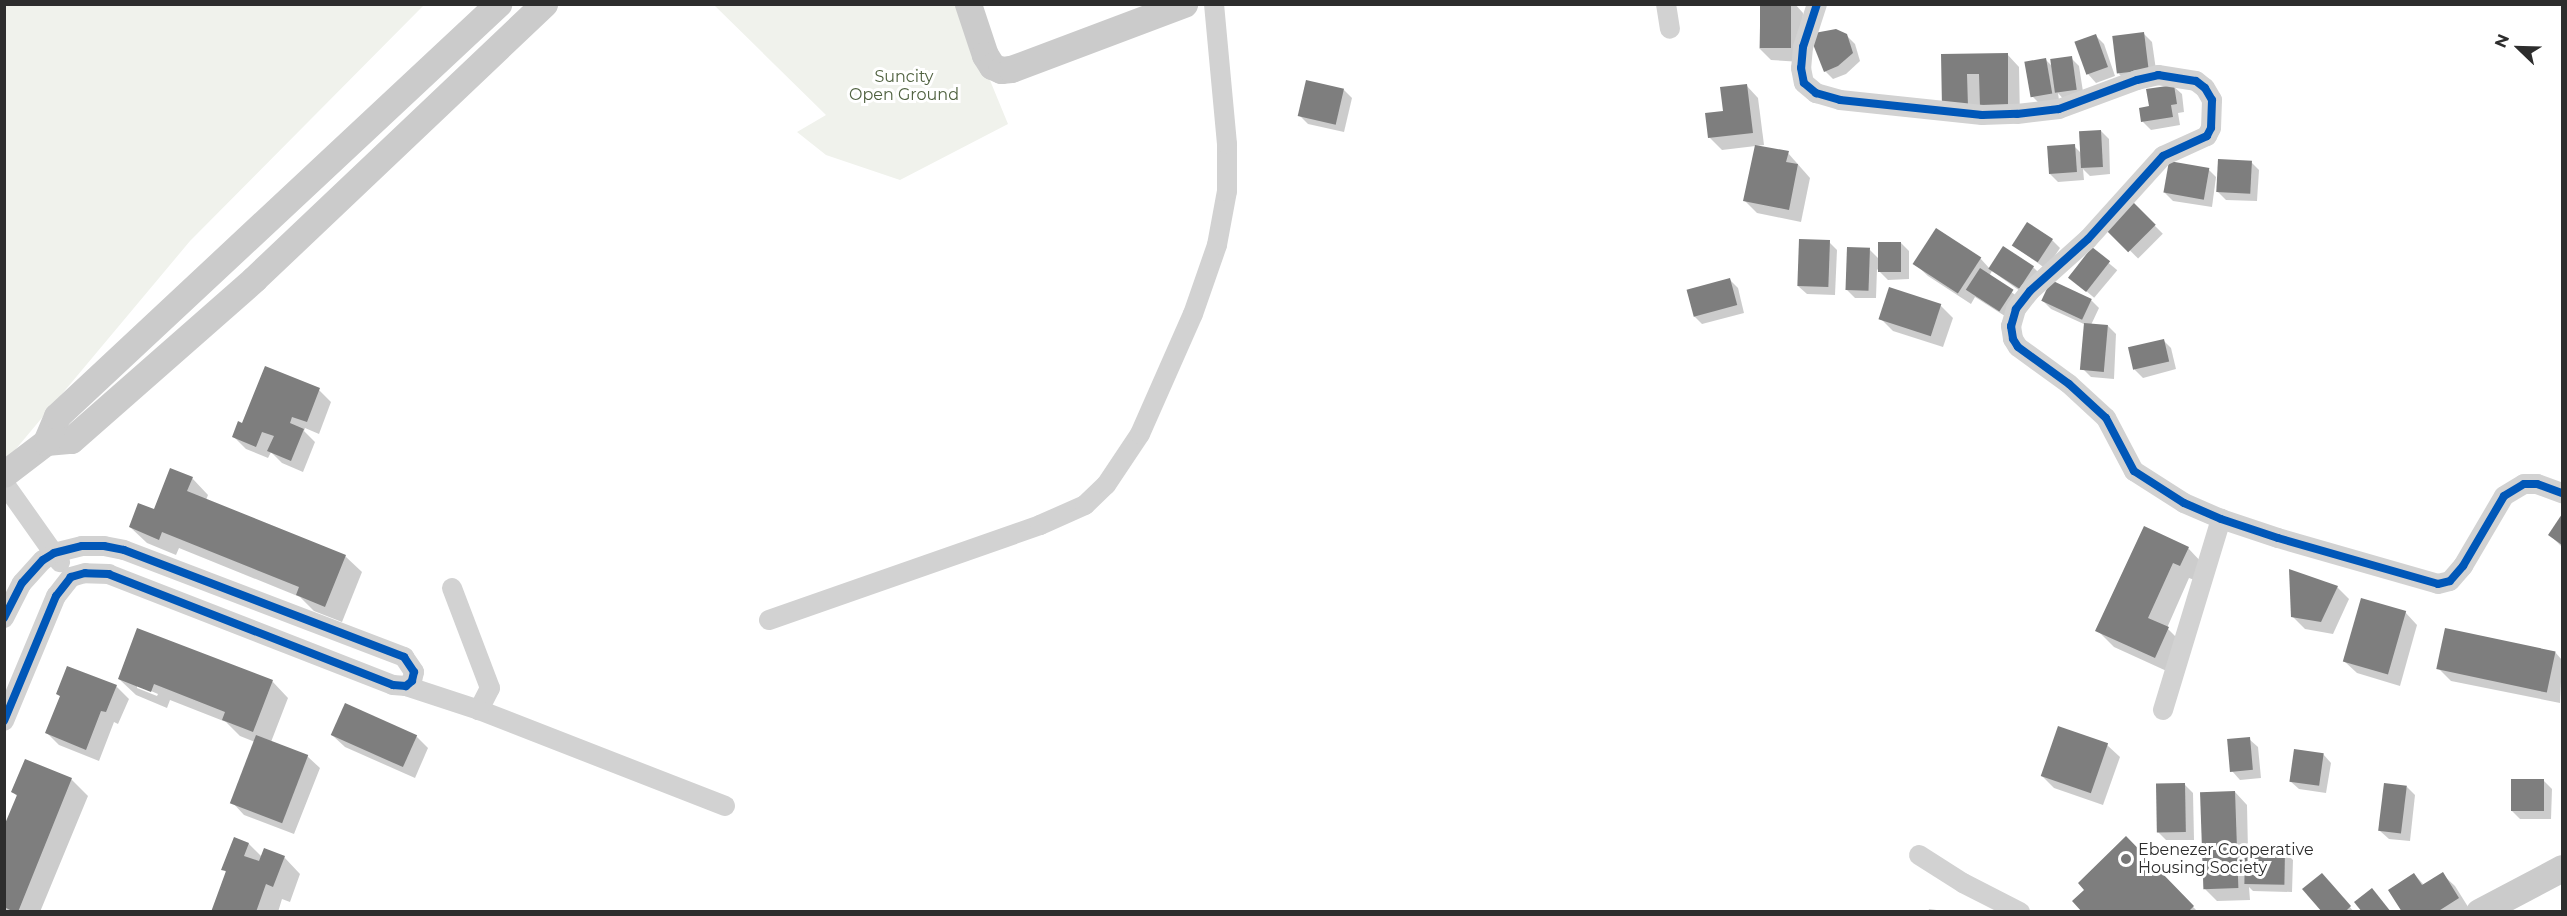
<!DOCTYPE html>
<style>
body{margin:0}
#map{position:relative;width:2567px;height:916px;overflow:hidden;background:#fff;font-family:Montserrat,sans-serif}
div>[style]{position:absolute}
.green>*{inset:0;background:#f0f2ec}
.shadow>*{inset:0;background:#0003;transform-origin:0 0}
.building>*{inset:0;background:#7e7e7e;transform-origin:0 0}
.street>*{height:20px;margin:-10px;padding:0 10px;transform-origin:10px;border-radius:10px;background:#d2d2d2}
.secondary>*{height:27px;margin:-13.5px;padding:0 13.5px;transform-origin:13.5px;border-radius:13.5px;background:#cbcbcb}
.cycleway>*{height:8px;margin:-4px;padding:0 4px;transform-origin:4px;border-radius:4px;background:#0057b8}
.dots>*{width:16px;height:16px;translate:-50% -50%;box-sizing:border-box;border:3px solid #fff;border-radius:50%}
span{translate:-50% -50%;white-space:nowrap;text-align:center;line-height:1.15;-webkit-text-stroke:6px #fff;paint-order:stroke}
.park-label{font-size:16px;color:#506240}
.poi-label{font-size:16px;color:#2d2d2d}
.left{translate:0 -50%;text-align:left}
.frame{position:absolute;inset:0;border:6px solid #2d2d2d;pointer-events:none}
.north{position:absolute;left:2489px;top:18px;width:60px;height:60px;-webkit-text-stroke:4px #fff;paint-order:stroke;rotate:293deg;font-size:16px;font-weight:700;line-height:24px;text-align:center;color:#2d2d2d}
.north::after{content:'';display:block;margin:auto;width:21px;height:27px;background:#2d2d2d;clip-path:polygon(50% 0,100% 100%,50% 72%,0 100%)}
</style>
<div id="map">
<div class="green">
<div style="clip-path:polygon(5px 5px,424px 5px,190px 241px,5px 462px)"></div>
<div style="clip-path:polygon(714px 5px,959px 5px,1008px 124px,900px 180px,826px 155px,797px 132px,826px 115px)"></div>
</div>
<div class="shadow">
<div style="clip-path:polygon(1761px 4px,1795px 4px,1803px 13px,1801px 62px,1771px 60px,1759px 48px)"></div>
<div style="clip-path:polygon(2144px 34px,2152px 42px,2157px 77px,2127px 82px,2119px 74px)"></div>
<div style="clip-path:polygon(1846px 35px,1855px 44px,1860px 61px,1846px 74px,1833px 79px,1825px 71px)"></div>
<div style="clip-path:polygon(2096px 36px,2104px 44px,2115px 76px,2096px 83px,2088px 74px,2076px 43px)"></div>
<div style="clip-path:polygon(2007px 54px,2019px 67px,2020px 118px,1993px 119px,1979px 105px,1979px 119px,1956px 119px,1943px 55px)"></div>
<div style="clip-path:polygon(2071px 58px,2079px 66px,2084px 98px,2065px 101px,2058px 93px,2059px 100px,2039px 103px,2031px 95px,2046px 60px,2053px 67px)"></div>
<div style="clip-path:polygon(1746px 85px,1758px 98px,1764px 145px,1722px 150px,1709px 137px,1724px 112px)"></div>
<div style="clip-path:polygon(2173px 86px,2182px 94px,2184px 112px,2178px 113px,2180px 125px,2151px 130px,2143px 122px,2151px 108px)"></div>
<div style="clip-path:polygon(1344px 90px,1352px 98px,1344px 132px,1308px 124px,1300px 116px)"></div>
<div style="clip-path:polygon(2101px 131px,2109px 139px,2110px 174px,2090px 176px,2083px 169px,2084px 180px,2058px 182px,2050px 174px,2074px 146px,2081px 153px)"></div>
<div style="clip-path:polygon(1788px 153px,1810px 178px,1801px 222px,1757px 213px,1745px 201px)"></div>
<div style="clip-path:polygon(2251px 162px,2259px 170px,2257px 201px,2226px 200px,2218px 192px)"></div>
<div style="clip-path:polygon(2208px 169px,2216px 177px,2212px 207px,2173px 201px,2165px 193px)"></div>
<div style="left:2131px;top:202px;width:45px;height:35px;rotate:45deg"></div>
<div style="clip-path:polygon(2052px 240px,2060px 248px,2046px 269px,2013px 245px)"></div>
<div style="clip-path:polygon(1829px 242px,1837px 250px,1835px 295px,1807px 294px,1798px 286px)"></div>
<div style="clip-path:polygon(1901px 243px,1909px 251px,1909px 279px,1888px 280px,1877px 269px,1876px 298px,1855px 298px,1847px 290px,1870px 250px,1880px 260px)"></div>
<div style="left:2092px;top:249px;width:33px;height:36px;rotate:40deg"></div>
<div style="clip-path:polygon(1980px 258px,1990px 269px,2033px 267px,2041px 275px,2027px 296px,1992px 271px,1989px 276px,2021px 299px,2008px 318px,1975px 297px,1971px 304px,1928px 276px,1915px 264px)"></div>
<div style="clip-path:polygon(1730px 280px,1738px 288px,1744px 313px,1702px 324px,1694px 316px)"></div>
<div style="clip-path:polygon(2091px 300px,2099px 308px,2091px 325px,2108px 326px,2116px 334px,2114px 379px,2091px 377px,2083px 369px,2086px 325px,2051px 309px,2043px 301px)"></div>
<div style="clip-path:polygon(1940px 305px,1953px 318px,1943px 347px,1893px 331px,1880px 318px)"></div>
<div style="clip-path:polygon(2163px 340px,2171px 348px,2176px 369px,2143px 378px,2135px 370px,2130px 349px)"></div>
<div style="clip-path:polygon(319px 390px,331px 402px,319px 434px,305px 428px,304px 431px,315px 442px,303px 472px,282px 463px,271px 452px,268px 458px,246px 449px,234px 437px,243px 425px)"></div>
<div style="clip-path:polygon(192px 478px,208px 495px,206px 500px,345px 556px,362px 572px,342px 622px,314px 611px,300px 597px,179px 548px,176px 555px,147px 543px,130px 527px,154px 511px)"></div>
<div style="clip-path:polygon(2562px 516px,2562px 547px,2550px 535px)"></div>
<div style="clip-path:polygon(2188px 548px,2204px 565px,2197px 581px,2189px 578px,2167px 628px,2184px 645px,2171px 673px,2114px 647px,2097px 630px)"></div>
<div style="clip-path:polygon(2337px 587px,2349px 599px,2333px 634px,2305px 629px,2293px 617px)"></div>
<div style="clip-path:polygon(2405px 612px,2417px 625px,2400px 686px,2357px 673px,2344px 661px)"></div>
<div style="clip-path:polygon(2555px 652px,2562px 660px,2560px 703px,2451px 681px,2438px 668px)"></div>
<div style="clip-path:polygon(evenodd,119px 679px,272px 681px,288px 698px,271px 742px,307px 756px,320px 768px,294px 834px,244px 815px,232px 802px,255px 742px,240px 736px,226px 722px,170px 700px,167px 708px,136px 695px,119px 679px,137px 685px,158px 694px,157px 696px,137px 688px,137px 685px)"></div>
<div style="clip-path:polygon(116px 686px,129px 699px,118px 724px,114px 722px,99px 761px,59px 745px,47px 733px,61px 697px,58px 694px)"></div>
<div style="clip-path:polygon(332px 735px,416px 736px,428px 748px,415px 778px,345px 747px)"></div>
<div style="clip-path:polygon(2249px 739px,2258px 747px,2261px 778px,2240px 780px,2232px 771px)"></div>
<div style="clip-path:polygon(2107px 745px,2120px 757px,2103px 805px,2054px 788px,2042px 776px)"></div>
<div style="clip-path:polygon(2323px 754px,2331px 763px,2326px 793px,2299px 789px,2290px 781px)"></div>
<div style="clip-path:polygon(71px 779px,88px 796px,40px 912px,4px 912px,4px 830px,18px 797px,13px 792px)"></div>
<div style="clip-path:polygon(2544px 781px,2552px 789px,2551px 819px,2520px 819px,2512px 811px)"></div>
<div style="clip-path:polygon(2185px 785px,2193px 793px,2194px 840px,2166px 840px,2158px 832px)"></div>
<div style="clip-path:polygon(2407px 787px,2415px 795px,2410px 841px,2389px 839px,2380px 831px)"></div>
<div style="clip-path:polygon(2235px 792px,2247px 805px,2248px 851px,2285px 852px,2293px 860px,2292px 892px,2253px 891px,2249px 887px,2250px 900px,2217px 901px,2205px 889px)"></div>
<div style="clip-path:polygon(2126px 838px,2198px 912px,2084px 912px,2086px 890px)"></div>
<div style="clip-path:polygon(234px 839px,249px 844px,262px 857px,284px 857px,300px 874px,290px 902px,282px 899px,278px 912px,213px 912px,227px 873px,223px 869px)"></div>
<div style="clip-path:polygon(2414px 874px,2424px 885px,2442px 874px,2455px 886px,2470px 910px,2404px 912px)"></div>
<div style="clip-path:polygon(2330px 883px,2354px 912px,2324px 912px)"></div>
<div style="clip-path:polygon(1929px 909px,1952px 912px,1928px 912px)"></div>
</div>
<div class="building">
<div style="left:1760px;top:4px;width:31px;height:44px"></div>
<div style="clip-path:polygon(1836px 29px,1847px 34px,1853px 53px,1838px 66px,1824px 72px,1809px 34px)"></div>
<div style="left:2144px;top:32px;width:38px;height:32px;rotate:83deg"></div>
<div style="left:2096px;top:34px;width:35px;height:23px;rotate:70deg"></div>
<div style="clip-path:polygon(2008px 53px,2008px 107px,1980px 107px,1979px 74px,1967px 74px,1968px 107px,1942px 108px,1941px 54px)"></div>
<div style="left:2072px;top:56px;width:34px;height:22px;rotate:82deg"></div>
<div style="left:2046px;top:58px;width:36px;height:22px;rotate:80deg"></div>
<div style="left:1306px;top:80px;width:39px;height:37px;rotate:13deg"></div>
<div style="clip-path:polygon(1747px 84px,1753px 133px,1708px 138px,1705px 113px,1723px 111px,1720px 87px)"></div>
<div style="clip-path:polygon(2174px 85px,2177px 104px,2171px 105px,2173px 117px,2141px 122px,2139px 108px,2149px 106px,2146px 89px)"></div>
<div style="left:2101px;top:130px;width:37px;height:22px;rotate:87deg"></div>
<div style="left:2075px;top:144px;width:28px;height:28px;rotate:86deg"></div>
<div style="clip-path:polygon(1755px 145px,1789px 151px,1786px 162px,1798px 164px,1789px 210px,1743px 201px)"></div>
<div style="left:2218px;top:159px;width:34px;height:33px;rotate:3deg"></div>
<div style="left:2169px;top:161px;width:41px;height:32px;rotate:10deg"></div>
<div style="left:2131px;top:200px;width:35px;height:39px;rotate:45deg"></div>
<div style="left:2027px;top:222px;width:31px;height:28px;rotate:33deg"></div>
<div style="left:1936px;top:228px;width:54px;height:43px;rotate:33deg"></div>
<div style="left:1799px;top:239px;width:31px;height:47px;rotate:2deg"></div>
<div style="left:1878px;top:242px;width:23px;height:30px"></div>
<div style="left:2003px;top:246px;width:37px;height:27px;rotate:33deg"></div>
<div style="left:1847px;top:247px;width:23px;height:43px;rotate:2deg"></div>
<div style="left:2092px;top:247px;width:23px;height:39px;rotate:38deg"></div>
<div style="left:1980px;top:268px;width:40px;height:26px;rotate:33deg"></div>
<div style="left:1730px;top:278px;width:28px;height:45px;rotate:75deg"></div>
<div style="left:2051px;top:280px;width:45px;height:23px;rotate:25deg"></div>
<div style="left:1889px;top:287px;width:55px;height:34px;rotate:18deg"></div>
<div style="left:2084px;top:323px;width:24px;height:47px;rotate:5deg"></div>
<div style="left:2164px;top:339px;width:23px;height:37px;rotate:77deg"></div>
<div style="clip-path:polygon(265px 366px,320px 388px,307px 422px,292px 417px,290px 423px,304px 429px,291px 461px,267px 451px,274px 436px,262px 432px,256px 447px,232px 437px,238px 421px,242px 423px)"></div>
<div style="clip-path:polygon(170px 468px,193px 477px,187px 491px,346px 555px,325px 607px,296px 595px,299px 587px,162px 532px,159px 540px,129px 527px,138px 503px,154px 509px)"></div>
<div style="clip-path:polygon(2562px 514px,2562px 545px,2548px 535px)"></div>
<div style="clip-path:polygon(2144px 526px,2189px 547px,2180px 566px,2173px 563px,2148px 618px,2169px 627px,2155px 658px,2095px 631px)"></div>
<div style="clip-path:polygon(2289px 569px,2338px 586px,2321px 622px,2291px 617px)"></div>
<div style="left:2361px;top:598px;width:47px;height:66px;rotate:16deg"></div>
<div style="clip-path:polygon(137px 628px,273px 680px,253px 732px,222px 720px,225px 712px,154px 684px,151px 692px,118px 679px)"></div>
<div style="left:2445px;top:628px;width:113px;height:42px;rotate:12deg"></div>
<div style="clip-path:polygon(67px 666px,117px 685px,106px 712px,101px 711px,86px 750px,45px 733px,60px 696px,56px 694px)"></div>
<div style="left:345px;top:703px;width:79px;height:35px;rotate:24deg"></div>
<div style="left:2058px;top:726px;width:53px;height:53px;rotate:19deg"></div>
<div style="left:256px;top:735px;width:56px;height:73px;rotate:21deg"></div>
<div style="left:2250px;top:737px;width:33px;height:23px;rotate:85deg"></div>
<div style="left:2294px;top:749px;width:30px;height:33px;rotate:8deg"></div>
<div style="clip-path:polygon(25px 759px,72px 778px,18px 912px,14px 912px,4px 907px,4px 826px,17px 795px,11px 792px)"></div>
<div style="left:2511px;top:779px;width:33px;height:32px"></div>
<div style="left:2185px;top:783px;width:49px;height:29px;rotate:89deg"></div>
<div style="left:2384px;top:783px;width:23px;height:48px;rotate:7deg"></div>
<div style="left:2235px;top:791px;width:97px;height:35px;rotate:88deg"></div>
<div style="clip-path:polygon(2126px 836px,2194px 906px,2188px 912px,2082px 912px,2072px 901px,2084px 890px,2078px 883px)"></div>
<div style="clip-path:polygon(234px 837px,249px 843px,244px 856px,259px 861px,264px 848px,285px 856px,273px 887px,266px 884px,256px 912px,211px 912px,226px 871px,221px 870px)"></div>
<div style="left:2245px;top:849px;width:40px;height:35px;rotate:1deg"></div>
<div style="clip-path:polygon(2443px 872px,2459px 898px,2437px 912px,2402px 912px,2388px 890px,2414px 873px,2422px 885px)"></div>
<div style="clip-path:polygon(2322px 873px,2351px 906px,2345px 912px,2322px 912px,2302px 889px)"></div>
<div style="clip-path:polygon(2372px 888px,2391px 912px,2362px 912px,2354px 902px)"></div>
</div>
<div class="street">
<div style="left:1666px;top:4px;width:25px;rotate:81deg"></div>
<div style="left:1817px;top:4px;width:45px;rotate:108deg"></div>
<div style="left:1803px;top:47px;width:21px;rotate:95deg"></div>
<div style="left:1801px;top:68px;width:15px;rotate:79deg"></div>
<div style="left:1804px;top:83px;width:16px;rotate:40deg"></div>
<div style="left:1816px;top:93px;width:25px;rotate:16deg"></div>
<div style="left:1840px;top:100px;width:143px;rotate:6deg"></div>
<div style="left:1982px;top:115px;width:35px;rotate:-2deg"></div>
<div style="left:2017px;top:114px;width:42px;rotate:-6.8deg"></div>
<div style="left:2059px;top:109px;width:83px;rotate:-20.4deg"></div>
<div style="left:2137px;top:80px;width:22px;rotate:-13deg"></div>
<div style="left:2158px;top:75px;width:38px;rotate:9deg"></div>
<div style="left:2196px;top:81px;width:11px;rotate:38deg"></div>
<div style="left:2205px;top:88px;width:14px;rotate:60deg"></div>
<div style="left:2212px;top:100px;width:28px;rotate:92deg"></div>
<div style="left:2211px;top:128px;width:9px;rotate:117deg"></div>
<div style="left:2207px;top:136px;width:48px;rotate:155.6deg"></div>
<div style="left:2163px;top:156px;width:112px;rotate:132.1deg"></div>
<div style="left:2088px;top:239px;width:78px;rotate:138.1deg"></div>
<div style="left:2030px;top:291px;width:23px;rotate:128deg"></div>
<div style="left:2016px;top:309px;width:18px;rotate:106deg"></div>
<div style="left:2011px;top:326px;width:13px;rotate:81deg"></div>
<div style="left:2013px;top:339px;width:9px;rotate:58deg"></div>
<div style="left:2018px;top:347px;width:63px;rotate:36deg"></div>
<div style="left:2069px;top:384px;width:50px;rotate:42.6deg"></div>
<div style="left:2106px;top:418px;width:60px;rotate:62.2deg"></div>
<div style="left:2134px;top:471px;width:59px;rotate:32.6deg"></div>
<div style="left:2184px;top:503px;width:40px;rotate:23.4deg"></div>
<div style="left:2221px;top:519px;width:60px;rotate:18.4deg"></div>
<div style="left:2278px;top:538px;width:166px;rotate:16deg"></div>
<div style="left:2438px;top:584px;width:12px;rotate:-14deg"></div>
<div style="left:2450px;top:581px;width:20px;rotate:-49deg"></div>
<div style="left:2463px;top:566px;width:81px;rotate:-59.6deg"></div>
<div style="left:2504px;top:496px;width:23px;rotate:-31deg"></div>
<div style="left:2524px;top:484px;width:13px"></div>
<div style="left:2537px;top:484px;width:27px;rotate:20deg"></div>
<div style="left:4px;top:483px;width:97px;rotate:54.7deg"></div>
<div style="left:452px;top:588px;width:107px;rotate:69.2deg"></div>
<div style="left:490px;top:688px;width:25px;rotate:117deg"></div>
<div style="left:479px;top:710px;width:264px;rotate:21.3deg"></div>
<div style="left:4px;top:618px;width:39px;rotate:-63deg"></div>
<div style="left:22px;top:583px;width:31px;rotate:-48deg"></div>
<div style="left:43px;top:560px;width:13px;rotate:-32deg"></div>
<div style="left:54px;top:553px;width:29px;rotate:-14deg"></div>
<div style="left:82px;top:546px;width:22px"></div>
<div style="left:104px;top:546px;width:20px;rotate:11deg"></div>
<div style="left:124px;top:550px;width:300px;rotate:20.9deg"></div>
<div style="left:404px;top:657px;width:18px;rotate:56deg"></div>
<div style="left:414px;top:672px;width:9px;rotate:103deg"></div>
<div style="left:412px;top:681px;width:8px;rotate:140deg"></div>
<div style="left:406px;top:686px;width:13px;rotate:-176deg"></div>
<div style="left:393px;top:685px;width:305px;rotate:-158.7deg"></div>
<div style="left:109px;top:574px;width:24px;rotate:-178deg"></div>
<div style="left:85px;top:573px;width:15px;rotate:164deg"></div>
<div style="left:71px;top:577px;width:24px;rotate:128deg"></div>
<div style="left:56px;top:596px;width:135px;rotate:112.6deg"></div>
<div style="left:769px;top:620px;width:287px;rotate:-19.3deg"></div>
<div style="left:1040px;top:525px;width:49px;rotate:-24deg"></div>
<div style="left:1085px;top:505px;width:29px;rotate:-44deg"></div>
<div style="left:1106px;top:485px;width:61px;rotate:-56.3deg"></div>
<div style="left:1140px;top:434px;width:131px;rotate:-66.2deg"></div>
<div style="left:1193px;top:314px;width:73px;rotate:-70.8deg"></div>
<div style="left:1217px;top:245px;width:55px;rotate:-79.5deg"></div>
<div style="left:1227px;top:191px;width:47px;rotate:-90deg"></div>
<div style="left:1227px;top:144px;width:141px;rotate:-95.3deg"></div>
<div style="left:406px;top:686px;width:77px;rotate:18.2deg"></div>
<div style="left:2163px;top:710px;width:200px;rotate:-73.1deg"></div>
<div style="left:1919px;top:855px;width:52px;rotate:32.5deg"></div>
<div style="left:1963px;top:883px;width:64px;rotate:27deg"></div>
</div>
<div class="secondary">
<div style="left:968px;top:4px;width:54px;rotate:71.6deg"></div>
<div style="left:985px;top:55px;width:13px;rotate:58deg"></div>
<div style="left:992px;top:66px;width:10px;rotate:24deg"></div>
<div style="left:1001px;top:70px;width:10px;rotate:-6deg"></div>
<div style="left:1011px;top:69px;width:185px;rotate:-20.6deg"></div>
<div style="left:46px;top:442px;width:25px;rotate:-5deg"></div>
<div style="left:71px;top:440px;width:244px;rotate:-41.3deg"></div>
<div style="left:254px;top:279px;width:400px;rotate:-43.5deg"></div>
<div style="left:4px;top:474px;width:53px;rotate:-37.3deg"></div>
<div style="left:46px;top:442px;width:28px;rotate:-67deg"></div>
<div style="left:57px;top:416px;width:604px;rotate:-43.05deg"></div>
<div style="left:2479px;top:912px;width:94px;rotate:-27.9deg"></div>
</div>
<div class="cycleway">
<div style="left:1817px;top:4px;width:45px;rotate:108deg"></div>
<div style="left:1803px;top:47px;width:21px;rotate:95deg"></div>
<div style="left:1801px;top:68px;width:15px;rotate:79deg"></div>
<div style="left:1804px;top:83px;width:16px;rotate:40deg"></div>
<div style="left:1816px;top:93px;width:25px;rotate:16deg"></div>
<div style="left:1840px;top:100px;width:143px;rotate:6deg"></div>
<div style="left:1982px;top:115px;width:35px;rotate:-2deg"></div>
<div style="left:2017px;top:114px;width:42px;rotate:-6.8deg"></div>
<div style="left:2059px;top:109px;width:83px;rotate:-20.4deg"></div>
<div style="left:2137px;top:80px;width:22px;rotate:-13deg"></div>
<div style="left:2158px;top:75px;width:38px;rotate:9deg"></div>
<div style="left:2196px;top:81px;width:11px;rotate:38deg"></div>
<div style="left:2205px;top:88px;width:14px;rotate:60deg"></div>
<div style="left:2212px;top:100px;width:28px;rotate:92deg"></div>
<div style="left:2211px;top:128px;width:9px;rotate:117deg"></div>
<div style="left:2207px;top:136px;width:48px;rotate:155.6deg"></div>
<div style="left:2163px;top:156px;width:112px;rotate:132.1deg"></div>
<div style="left:2088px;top:239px;width:78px;rotate:138.1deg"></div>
<div style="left:2030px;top:291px;width:23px;rotate:128deg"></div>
<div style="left:2016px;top:309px;width:18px;rotate:106deg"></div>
<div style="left:2011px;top:326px;width:13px;rotate:81deg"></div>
<div style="left:2013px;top:339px;width:9px;rotate:58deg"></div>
<div style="left:2018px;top:347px;width:63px;rotate:36deg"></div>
<div style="left:2069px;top:384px;width:50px;rotate:42.6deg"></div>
<div style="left:2106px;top:418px;width:60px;rotate:62.2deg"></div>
<div style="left:2134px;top:471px;width:59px;rotate:32.6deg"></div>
<div style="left:2184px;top:503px;width:40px;rotate:23.4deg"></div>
<div style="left:2221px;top:519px;width:60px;rotate:18.4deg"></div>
<div style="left:2278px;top:538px;width:166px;rotate:16deg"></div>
<div style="left:2438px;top:584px;width:12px;rotate:-14deg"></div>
<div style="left:2450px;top:581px;width:20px;rotate:-49deg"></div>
<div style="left:2463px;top:566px;width:81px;rotate:-59.6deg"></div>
<div style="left:2504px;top:496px;width:23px;rotate:-31deg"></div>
<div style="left:2524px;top:484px;width:13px"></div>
<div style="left:2537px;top:484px;width:27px;rotate:20deg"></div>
<div style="left:4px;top:618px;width:39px;rotate:-63deg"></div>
<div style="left:22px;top:583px;width:31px;rotate:-48deg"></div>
<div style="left:43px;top:560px;width:13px;rotate:-32deg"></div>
<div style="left:54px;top:553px;width:29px;rotate:-14deg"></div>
<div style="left:82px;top:546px;width:22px"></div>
<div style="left:104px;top:546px;width:20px;rotate:11deg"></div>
<div style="left:124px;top:550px;width:300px;rotate:20.9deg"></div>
<div style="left:404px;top:657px;width:18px;rotate:56deg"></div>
<div style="left:414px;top:672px;width:9px;rotate:103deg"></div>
<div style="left:412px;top:681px;width:8px;rotate:140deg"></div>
<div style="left:406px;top:686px;width:13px;rotate:-176deg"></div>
<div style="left:393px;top:685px;width:305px;rotate:-158.7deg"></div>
<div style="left:109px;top:574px;width:24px;rotate:-178deg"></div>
<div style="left:85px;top:573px;width:15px;rotate:164deg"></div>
<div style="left:71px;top:577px;width:24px;rotate:128deg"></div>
<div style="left:56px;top:596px;width:135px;rotate:112.6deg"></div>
</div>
<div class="dots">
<div style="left:2126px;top:859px;background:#767676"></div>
</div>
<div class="park-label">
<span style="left:904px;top:86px">Suncity<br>Open Ground</span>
</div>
<div class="poi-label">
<span class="left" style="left:2138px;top:859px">Ebenezer Cooperative<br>Housing Society</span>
</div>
<div class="frame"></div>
<div class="north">N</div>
</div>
